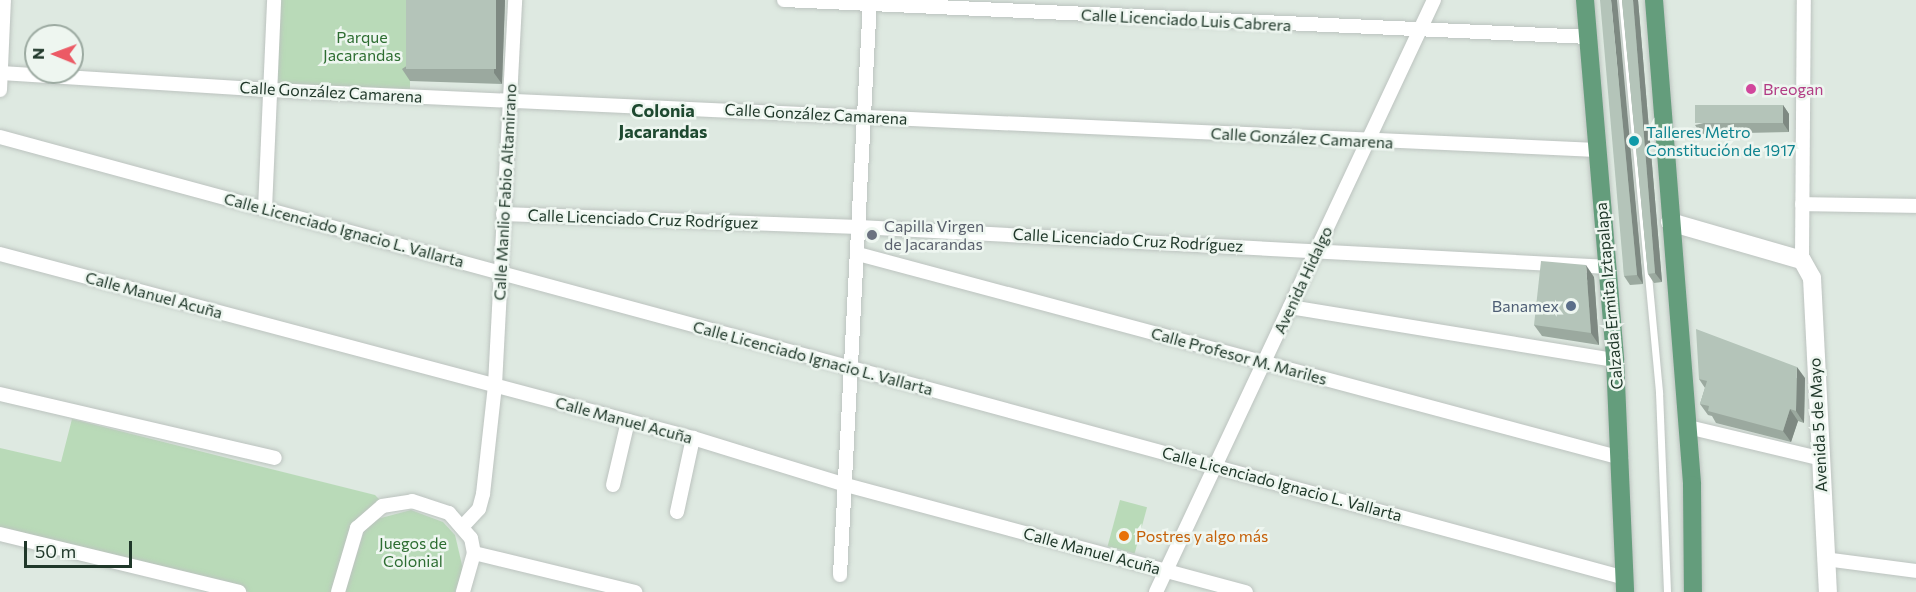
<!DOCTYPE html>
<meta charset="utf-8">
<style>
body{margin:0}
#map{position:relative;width:1916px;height:592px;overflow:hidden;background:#dee9e1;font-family:Commissioner,sans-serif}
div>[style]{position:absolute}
.green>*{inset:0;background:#b9dab8;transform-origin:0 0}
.roads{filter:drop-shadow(0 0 2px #bcc3bf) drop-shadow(0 0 2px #bcc3bf)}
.service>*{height:7px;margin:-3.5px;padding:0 3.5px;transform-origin:3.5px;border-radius:3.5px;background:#fff}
.minor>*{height:14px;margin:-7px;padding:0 7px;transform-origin:7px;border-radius:7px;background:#fff}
.tertiary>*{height:18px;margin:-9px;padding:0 9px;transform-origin:9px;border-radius:9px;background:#fff}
.primary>*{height:18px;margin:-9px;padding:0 9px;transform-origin:9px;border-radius:9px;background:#649d7c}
.wall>*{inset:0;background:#9ba99f}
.shaded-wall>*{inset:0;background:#7e8982}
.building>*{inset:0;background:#b4c4b9;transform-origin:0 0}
.dots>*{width:16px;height:16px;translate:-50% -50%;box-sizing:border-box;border:3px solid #eef6f0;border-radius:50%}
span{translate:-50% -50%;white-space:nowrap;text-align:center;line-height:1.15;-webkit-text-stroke:5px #eef6f0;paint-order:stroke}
.street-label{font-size:16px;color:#20382a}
.park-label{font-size:16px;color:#2d6d31}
.hotel-label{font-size:16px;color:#b23c85}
.left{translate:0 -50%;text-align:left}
.culture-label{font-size:16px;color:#0d838f}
.worship-label{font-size:16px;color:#5b616d}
.service-label{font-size:16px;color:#4e5e75}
.right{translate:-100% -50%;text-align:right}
.food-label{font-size:16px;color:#c56008}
.neighbourhood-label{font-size:18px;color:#1e4930;font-weight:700}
.north{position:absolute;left:24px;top:24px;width:60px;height:60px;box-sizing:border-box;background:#eef6f0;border:2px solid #9caaa1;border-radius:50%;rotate:271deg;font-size:16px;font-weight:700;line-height:24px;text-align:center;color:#20382a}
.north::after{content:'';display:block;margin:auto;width:21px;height:27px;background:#ec5a65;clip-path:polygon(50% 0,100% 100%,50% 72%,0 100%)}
.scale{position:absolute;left:24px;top:541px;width:108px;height:27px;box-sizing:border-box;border:3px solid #20382a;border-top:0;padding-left:8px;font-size:18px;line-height:21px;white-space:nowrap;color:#20382a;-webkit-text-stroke:4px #eef6f0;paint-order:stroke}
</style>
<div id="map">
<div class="green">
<div style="left:274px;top:0;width:136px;height:89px"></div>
<div style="clip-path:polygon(72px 419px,375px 495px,380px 500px,354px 521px,332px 592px,249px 592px,0 531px,0 448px,61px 462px)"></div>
<div style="left:1120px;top:500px;width:28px;height:48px;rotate:15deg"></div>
<div style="clip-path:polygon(411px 510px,443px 522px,455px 535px,463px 569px,455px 592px,345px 592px,364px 531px,377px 519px)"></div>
</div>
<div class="roads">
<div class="service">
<div style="left:1622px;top:0;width:394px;rotate:84.6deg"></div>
<div style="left:1659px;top:392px;width:200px;rotate:87.7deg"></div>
</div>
<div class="minor">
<div style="left:784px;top:0;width:805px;rotate:2.63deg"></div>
<div style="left:0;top:73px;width:272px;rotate:3.6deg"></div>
<div style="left:271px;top:90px;width:1327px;rotate:2.59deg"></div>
<div style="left:0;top:90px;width:90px;rotate:-87.5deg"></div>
<div style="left:0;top:137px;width:1684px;rotate:15.18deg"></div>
<div style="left:1802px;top:204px;width:114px;rotate:1deg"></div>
<div style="left:265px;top:209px;width:209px;rotate:-87.5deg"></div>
<div style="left:503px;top:214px;width:356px;rotate:2.1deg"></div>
<div style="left:859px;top:227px;width:751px;rotate:3.05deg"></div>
<div style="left:0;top:254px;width:717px;rotate:14.87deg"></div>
<div style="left:693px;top:438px;width:160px;rotate:17.1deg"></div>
<div style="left:846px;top:485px;width:414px;rotate:15deg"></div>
<div style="left:858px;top:254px;width:790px;rotate:14.97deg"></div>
<div style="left:1802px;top:260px;width:260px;rotate:-89.6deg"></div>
<div style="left:1290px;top:307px;width:329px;rotate:9.3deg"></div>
<div style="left:0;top:394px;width:282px;rotate:13.1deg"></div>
<div style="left:1688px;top:427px;width:134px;rotate:13.4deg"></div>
<div style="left:613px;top:485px;width:66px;rotate:-76.8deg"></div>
<div style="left:677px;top:512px;width:76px;rotate:-77.8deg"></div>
<div style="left:463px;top:526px;width:23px;rotate:-47deg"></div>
<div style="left:479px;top:509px;width:16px;rotate:-75deg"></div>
<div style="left:483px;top:494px;width:110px;rotate:-83.7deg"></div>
<div style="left:495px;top:385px;width:386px;rotate:-87deg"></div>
<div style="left:0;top:534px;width:246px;rotate:13.6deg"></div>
<div style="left:474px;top:553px;width:166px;rotate:13.6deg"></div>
<div style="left:1825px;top:559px;width:92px;rotate:7.5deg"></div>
<div style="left:840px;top:575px;width:576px;rotate:-87.01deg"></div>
<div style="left:338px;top:592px;width:67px;rotate:-73.5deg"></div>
<div style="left:357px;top:528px;width:33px;rotate:-41deg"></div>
<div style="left:382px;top:506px;width:30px;rotate:-9deg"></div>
<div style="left:412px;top:501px;width:39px;rotate:18deg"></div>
<div style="left:449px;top:513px;width:33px;rotate:49deg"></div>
<div style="left:471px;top:538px;width:15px;rotate:79deg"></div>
<div style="left:474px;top:553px;width:41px;rotate:105.8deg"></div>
<div style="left:1156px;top:592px;width:654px;rotate:-64.85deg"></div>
</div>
<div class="tertiary">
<div style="left:1670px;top:222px;width:137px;rotate:16.1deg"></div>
<div style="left:1802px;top:260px;width:21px;rotate:61deg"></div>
<div style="left:1812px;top:278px;width:314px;rotate:87.1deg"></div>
</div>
<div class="primary">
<div style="left:1585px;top:0;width:361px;rotate:85.2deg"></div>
<div style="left:1615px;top:360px;width:232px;rotate:87.5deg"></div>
<div style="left:1654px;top:0;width:486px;rotate:85.5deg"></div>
<div style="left:1692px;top:485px;width:107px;rotate:89.5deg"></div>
</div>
</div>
<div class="wall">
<div style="clip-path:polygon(505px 0,502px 84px,410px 81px,402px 69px)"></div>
<div style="clip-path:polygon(1622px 0,1638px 0,1662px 282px,1654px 283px,1648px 274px)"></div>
<div style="clip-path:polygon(1616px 1px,1643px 284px,1630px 285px,1624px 276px)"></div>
<div style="clip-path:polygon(1783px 105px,1789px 114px,1789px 132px,1701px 134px,1695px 125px)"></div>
<div style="clip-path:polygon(1594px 277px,1599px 345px,1542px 336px,1534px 325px)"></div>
<div style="clip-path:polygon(1805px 378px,1804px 423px,1798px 421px,1791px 442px,1716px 423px,1712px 416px,1708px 415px,1700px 404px,1705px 388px,1699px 379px)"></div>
</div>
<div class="shaded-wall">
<div style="clip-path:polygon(496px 0,505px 0,502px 84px,494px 73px)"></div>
<div style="clip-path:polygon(1611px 0,1617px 0,1643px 284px,1637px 275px)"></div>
<div style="clip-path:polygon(1633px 0,1638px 0,1662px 282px,1655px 273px)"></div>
<div style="clip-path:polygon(1783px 105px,1789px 114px,1789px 132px,1783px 123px)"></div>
<div style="clip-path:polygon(1586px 265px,1594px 277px,1599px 345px,1591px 333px)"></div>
<div style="clip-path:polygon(1797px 367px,1805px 378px,1804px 423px,1796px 411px)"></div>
<div style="clip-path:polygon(1790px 409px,1798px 421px,1791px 442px,1783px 431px)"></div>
</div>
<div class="building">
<div style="left:406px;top:0;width:90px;height:69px"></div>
<div style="clip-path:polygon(1600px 0,1611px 0,1637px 275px,1624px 276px)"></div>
<div style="clip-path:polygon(1622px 0,1633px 0,1655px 273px,1648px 274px)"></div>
<div style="left:1783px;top:105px;width:18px;height:88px;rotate:90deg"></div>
<div style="clip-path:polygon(1541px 261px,1586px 265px,1591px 333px,1534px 325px)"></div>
<div style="clip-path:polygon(1696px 329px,1797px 367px,1796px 411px,1790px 409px,1783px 431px,1708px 411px,1709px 406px,1700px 404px,1707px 381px,1699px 379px)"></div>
</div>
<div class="dots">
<div style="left:1751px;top:89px;background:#d1479c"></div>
<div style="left:1634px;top:141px;background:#0f9aa8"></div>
<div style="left:872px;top:235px;background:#6b7280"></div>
<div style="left:1571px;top:306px;background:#5c6f8a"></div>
<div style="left:1124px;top:536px;background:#e8710a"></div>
</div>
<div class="street-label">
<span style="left:1186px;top:20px;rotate:3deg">Calle Licenciado Luis Cabrera</span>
<span style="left:331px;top:92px;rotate:3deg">Calle González Camarena</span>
<span style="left:816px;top:114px;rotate:3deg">Calle González Camarena</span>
<span style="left:1302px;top:138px;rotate:3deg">Calle González Camarena</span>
<span style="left:505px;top:192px;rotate:-87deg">Calle Manlio Fabio Altamirano</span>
<span style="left:643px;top:219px;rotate:2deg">Calle Licenciado Cruz Rodríguez</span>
<span style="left:344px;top:230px;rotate:15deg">Calle Licenciado Ignacio L. Vallarta</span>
<span style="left:1128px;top:240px;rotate:3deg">Calle Licenciado Cruz Rodríguez</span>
<span style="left:1303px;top:280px;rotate:-65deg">Avenida Hidalgo</span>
<span style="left:154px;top:295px;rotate:15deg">Calle Manuel Acuña</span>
<span style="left:1609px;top:296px;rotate:-95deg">Calzada Ermita Iztapalapa</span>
<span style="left:1239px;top:356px;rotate:15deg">Calle Profesor M. Mariles</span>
<span style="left:813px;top:358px;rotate:15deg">Calle Licenciado Ignacio L. Vallarta</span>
<span style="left:624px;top:420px;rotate:15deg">Calle Manuel Acuña</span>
<span style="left:1818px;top:425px;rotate:-93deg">Avenida 5 de Mayo</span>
<span style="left:1282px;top:484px;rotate:15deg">Calle Licenciado Ignacio L. Vallarta</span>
<span style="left:1092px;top:551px;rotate:15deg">Calle Manuel Acuña</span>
</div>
<div class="park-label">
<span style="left:362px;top:46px">Parque<br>Jacarandas</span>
<span style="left:413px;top:552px">Juegos de<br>Colonial</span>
</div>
<div class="hotel-label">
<span class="left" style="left:1763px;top:89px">Breogan</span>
</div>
<div class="culture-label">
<span class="left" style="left:1646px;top:141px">Talleres Metro<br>Constitución de 1917</span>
</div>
<div class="worship-label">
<span class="left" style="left:884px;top:235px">Capilla Virgen<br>de Jacarandas</span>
</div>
<div class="service-label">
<span class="right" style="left:1559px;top:306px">Banamex</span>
</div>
<div class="food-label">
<span class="left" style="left:1136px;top:536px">Postres y algo más</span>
</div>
<div class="neighbourhood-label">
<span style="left:663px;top:121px">Colonia<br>Jacarandas</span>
</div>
<div class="north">N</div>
<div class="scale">50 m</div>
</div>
